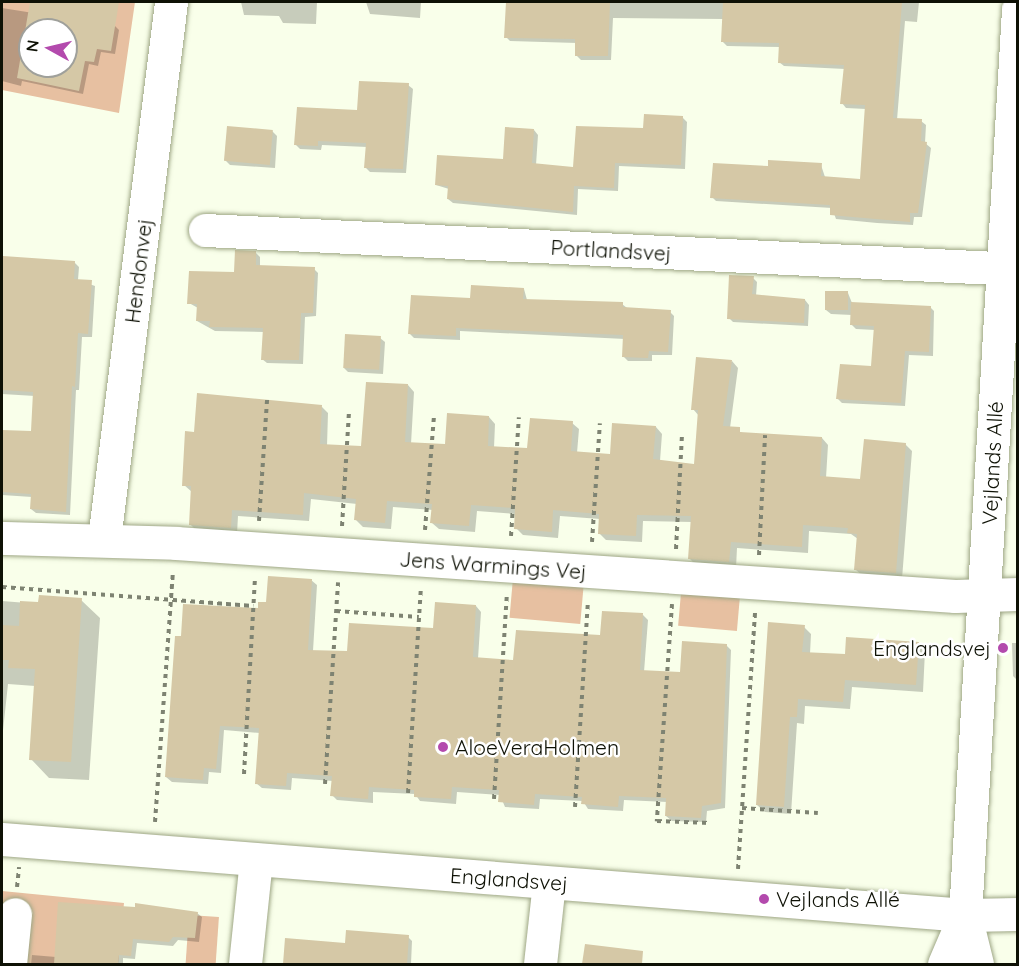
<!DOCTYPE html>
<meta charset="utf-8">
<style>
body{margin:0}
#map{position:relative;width:1019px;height:966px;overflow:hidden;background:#f9ffea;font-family:Quicksand,sans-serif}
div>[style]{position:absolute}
.green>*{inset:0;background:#e7c0a1;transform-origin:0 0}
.shadow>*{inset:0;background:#0003}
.building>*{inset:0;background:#d5c8a6;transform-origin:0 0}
.path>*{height:4px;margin-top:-2px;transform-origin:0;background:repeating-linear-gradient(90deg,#7e8372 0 4.5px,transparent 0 9px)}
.roads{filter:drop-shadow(0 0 2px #9ea785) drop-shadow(0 0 2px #9ea785)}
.minor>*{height:33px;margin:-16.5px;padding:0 16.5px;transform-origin:16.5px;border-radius:16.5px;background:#fff}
.dots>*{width:16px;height:16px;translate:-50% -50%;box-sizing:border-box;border:3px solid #fff;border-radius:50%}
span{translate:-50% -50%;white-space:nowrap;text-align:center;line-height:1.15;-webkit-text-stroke:5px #fff;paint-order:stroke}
.street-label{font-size:21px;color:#0e1105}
.poi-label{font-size:21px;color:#0e1105}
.right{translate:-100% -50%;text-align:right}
.left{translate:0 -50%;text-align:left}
.frame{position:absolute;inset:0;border:3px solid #0e1105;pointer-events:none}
.north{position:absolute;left:18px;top:18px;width:60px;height:60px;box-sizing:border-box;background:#fff;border:2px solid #9fa09b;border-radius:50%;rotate:278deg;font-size:16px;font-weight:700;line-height:24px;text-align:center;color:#0e1105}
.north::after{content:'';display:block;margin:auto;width:21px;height:27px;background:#b34aad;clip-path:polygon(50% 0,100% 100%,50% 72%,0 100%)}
</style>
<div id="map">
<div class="green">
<div style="clip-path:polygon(evenodd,2px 2px,135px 2px,119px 113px,2px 90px,2px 2px,30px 30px,66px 30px,66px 66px,30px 66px,30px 30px)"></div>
<div style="left:513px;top:578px;width:71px;height:40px;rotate:5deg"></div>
<div style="left:681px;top:593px;width:59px;height:33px;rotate:5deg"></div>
<div style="clip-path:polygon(2px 891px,124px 903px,118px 964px,2px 964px)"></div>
<div style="left:189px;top:915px;width:30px;height:49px;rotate:4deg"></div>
</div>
<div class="shadow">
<div style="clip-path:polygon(241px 2px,317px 2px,316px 24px,283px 23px,279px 16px,244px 15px)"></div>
<div style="clip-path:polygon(366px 2px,421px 2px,420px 18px,370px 14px)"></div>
<div style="clip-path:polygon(510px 2px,919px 2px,917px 22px,905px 21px,897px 120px,921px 121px,926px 125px,925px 143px,931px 148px,922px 217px,914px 217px,913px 225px,877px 223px,836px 219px,832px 208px,716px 201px,712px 197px,769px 167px,821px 165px,825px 177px,861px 181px,866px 109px,846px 108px,842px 103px,845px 69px,784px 66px,779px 62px,781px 47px,727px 46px,722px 41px,723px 19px,613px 18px,611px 60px,581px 60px,576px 55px,577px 43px,510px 41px,506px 37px)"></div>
<div style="clip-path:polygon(evenodd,2px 8px,115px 26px,119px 30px,115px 54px,101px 52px,98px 66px,89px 64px,83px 94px,22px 81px,21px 86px,2px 81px,2px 8px,30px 30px,66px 30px,66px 66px,30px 66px,30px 30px)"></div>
<div style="clip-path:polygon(408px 85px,413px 89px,406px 173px,370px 172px,366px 168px,367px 147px,322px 145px,321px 150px,300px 149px,296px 145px)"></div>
<div style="clip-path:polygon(682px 117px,687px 122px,685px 169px,619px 166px,618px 191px,578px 189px,577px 215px,453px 203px,448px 199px,449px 189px,436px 185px,505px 160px,534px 130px,538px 135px,536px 165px,574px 169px,645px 130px)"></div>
<div style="clip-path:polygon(272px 131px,277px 136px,275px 168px,230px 165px,225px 160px)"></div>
<div style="clip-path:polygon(256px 253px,260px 257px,260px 267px,314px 269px,318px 273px,316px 316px,305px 317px,303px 364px,267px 363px,262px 359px,264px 332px,215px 331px,197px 321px,198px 308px,189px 303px,236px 274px)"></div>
<div style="clip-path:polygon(4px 258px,74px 262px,79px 267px,78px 280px,95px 286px,92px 337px,82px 337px,79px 390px,76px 390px,70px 515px,36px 513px,31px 509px,32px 497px,2px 495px,2px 431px,32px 433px,35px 396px,2px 394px)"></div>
<div style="clip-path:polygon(753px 278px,757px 282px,756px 296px,805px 300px,809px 305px,808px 326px,733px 322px,729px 318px)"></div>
<div style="clip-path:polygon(524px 289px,527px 300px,622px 304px,627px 308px,670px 312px,674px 316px,672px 355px,652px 355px,652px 361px,628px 361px,623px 356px,625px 339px,460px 331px,460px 340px,414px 338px,410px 334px,471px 299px)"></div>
<div style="clip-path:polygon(848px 293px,852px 303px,930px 307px,934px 311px,933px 356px,909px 355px,905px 406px,842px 403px,837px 398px,873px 367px,875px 330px,856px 329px,851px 324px,852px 315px,831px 314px,826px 310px)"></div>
<div style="clip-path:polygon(380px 338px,385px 342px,383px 374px,348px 372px,344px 368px)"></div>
<div style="clip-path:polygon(732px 361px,738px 368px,730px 428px,745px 434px,822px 438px,828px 445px,826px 478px,862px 481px,905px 444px,912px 451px,902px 579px,863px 576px,856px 570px,858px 539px,851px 534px,809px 531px,808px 553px,737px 548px,736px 568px,696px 565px,689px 558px,692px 522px,643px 521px,642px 542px,606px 540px,599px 533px,600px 519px,560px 516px,558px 538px,523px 535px,516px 528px,516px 514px,477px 511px,475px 532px,439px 529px,432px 523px,433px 510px,393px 507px,391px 529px,363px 527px,356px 520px,357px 504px,311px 499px,309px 521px,238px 516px,237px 534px,197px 531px,190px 524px,192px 492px,184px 485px,196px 434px,322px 407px,328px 413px,327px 446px,362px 448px,408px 385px,414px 392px,411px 444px,446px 446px,489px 417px,495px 424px,494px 448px,529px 450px,572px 423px,579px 429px,577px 453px,612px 455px,656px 427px,662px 434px,660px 461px,695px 465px,699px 416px,693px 409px)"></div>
<div style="clip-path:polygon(311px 580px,317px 585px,313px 651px,348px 653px,435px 629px,476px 606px,481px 612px,478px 659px,515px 662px,601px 637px,643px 615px,648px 620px,644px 672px,682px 673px,726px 645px,731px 650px,725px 808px,707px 811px,706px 822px,672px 821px,666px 816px,667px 802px,624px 800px,623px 811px,588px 809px,583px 801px,540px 799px,539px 809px,505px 807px,500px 795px,457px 792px,456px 804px,420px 801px,415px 794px,373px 792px,373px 803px,337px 800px,332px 795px,333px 781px,292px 778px,291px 790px,262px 788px,256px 783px,260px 733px,224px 730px,221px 773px,209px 772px,208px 784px,172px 782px,166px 777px,183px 638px,259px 609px)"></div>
<div style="clip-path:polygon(81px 600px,100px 618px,89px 780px,49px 778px,31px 759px,35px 686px,8px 684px,2px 740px,2px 601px,40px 604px)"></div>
<div style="clip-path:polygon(804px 627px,811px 634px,810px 654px,846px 656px,918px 643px,925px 651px,923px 692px,852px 687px,850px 709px,805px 706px,804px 724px,797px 723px,791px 814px,765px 812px,757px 805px)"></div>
<div style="clip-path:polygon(1012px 643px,1018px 643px,1018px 681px,1013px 676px)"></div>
<div style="clip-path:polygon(197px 913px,202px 917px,199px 942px,178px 940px,173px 946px,137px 943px,135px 959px,123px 958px,123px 964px,31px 964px,32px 955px,56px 957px)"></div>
<div style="clip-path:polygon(408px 937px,412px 941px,411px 964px,285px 964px,287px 940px,346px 945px)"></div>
<div style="clip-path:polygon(586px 945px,628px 954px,627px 964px,584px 964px)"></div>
</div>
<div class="building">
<div style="clip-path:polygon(evenodd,30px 2px,119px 2px,111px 51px,97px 49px,94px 62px,85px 61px,79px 91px,17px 78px,30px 2px,30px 30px,66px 30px,66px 66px,30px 66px,30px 30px)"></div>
<div style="clip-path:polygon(506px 2px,610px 2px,608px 56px,575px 56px,575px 39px,504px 38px)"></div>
<div style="clip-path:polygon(723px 2px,902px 2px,893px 118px,922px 119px,921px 141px,927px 142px,918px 213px,910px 213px,910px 222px,830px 215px,830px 205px,710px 198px,713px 163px,768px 166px,768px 160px,822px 163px,821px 176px,860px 179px,865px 105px,840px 104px,844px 65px,778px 63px,779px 43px,721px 42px)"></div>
<div style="clip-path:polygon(359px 81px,409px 83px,403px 169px,364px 168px,366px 143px,318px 141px,318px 146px,294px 145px,297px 107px,357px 110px)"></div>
<div style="clip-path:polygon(644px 114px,683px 116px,681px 165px,615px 163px,614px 188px,574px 186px,573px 212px,447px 199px,448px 186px,435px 185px,437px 155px,503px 159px,505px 127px,534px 129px,532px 163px,573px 167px,576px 126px,643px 128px)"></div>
<div style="left:227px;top:126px;width:46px;height:35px;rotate:5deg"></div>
<div style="clip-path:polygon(235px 250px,256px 251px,256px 265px,315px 267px,313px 313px,301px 313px,299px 360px,261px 360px,263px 328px,209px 327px,210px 321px,196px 321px,197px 304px,187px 304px,189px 271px,234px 272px)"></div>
<div style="clip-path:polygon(3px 256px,75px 261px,74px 279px,92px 280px,88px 334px,78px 333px,75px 387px,72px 386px,66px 512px,30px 509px,31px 494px,2px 492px,2px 430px,31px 431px,33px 392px,2px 390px)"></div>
<div style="clip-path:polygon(729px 275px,754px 276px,752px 294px,805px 299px,804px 323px,727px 319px)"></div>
<div style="clip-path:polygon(471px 285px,524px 288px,523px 299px,623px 302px,623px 307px,671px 310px,668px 352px,649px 351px,648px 358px,622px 357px,623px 335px,456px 328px,456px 336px,408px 334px,411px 295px,470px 298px)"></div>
<div style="left:825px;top:291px;width:23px;height:19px"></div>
<div style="clip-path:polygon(851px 302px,931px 306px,929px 352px,905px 351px,901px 403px,836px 399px,840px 364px,871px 366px,874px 326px,850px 325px)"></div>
<div style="left:345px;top:334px;width:36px;height:34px;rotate:3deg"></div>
<div style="clip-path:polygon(696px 357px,732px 360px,723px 426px,740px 427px,740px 432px,822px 437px,820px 476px,860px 479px,864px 439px,906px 443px,896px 573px,854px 570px,857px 534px,847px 533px,848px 528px,803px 525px,802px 547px,731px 542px,729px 562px,688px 559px,691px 516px,637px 515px,636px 536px,598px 534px,599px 514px,553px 510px,552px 532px,514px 529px,515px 508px,471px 505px,469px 526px,430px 523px,432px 504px,387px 501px,385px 523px,354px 520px,356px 499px,304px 493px,303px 515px,232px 510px,231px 528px,189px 525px,191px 486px,182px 486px,185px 431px,194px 432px,197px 393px,322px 405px,320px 444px,361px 446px,366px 382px,408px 384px,405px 442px,445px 444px,447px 413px,489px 416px,488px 446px,527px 448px,530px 418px,573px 421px,571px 451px,610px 454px,612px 423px,656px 426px,653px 459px,694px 464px,698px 410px,691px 410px)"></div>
<div style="clip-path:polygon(268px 576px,312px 579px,308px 650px,347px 651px,349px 623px,433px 628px,435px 602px,476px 605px,473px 657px,513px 660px,516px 630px,600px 635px,602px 611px,643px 613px,640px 670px,680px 672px,682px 641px,727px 644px,721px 803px,702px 806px,701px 818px,665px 816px,666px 798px,619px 796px,618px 807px,581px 804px,582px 797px,535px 794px,534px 805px,498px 802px,499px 790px,452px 787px,451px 799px,414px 797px,414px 790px,369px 787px,368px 799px,330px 796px,332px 776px,287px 773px,286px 786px,255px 784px,259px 728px,220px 726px,216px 769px,204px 768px,203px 780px,165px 777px,175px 636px,181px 636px,183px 604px,258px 608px,258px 602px,266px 602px)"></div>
<div style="clip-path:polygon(39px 595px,82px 598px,71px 762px,29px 760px,35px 669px,8px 668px,9px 660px,2px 660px,2px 625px,19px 626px,20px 601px,38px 602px)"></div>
<div style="clip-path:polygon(768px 622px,805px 625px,802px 652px,845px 654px,846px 637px,919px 642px,916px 685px,845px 680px,843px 702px,798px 699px,797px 717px,790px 717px,784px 807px,756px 805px)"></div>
<div style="clip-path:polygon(58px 902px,135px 907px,135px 903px,198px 912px,195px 938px,173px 937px,169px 942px,133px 939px,131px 956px,119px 955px,118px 964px,54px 964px)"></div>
<div style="clip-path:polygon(346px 930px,409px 935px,407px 964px,283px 964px,285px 938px,345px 943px)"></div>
<div style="clip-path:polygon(585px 944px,643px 951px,642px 964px,582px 964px)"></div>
</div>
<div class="path">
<div style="left:259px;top:521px;width:122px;rotate:-86.2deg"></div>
<div style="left:342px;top:526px;width:116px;rotate:-86.5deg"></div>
<div style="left:425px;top:530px;width:115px;rotate:-85.5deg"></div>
<div style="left:511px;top:536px;width:119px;rotate:-86.2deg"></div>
<div style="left:592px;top:542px;width:119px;rotate:-86.2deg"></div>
<div style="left:676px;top:549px;width:116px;rotate:-87deg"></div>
<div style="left:759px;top:555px;width:120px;rotate:-87.1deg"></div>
<div style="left:2px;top:587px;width:252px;rotate:4.3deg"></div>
<div style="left:672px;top:604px;width:218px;rotate:94deg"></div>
<div style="left:657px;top:821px;width:53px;rotate:2.2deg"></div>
<div style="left:336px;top:611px;width:83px;rotate:4.1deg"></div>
<div style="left:244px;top:774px;width:197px;rotate:-86.8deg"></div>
<div style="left:325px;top:784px;width:202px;rotate:-86.3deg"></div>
<div style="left:408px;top:793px;width:204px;rotate:-86.4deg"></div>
<div style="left:494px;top:799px;width:204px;rotate:-86.4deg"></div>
<div style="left:575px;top:807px;width:206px;rotate:-86.4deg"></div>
<div style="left:742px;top:808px;width:76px;rotate:3.8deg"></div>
<div style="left:155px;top:822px;width:251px;rotate:-85.9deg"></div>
<div style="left:738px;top:869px;width:260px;rotate:-86.2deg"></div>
<div style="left:17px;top:887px;width:20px;rotate:-84deg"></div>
</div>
<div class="roads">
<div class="minor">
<div style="left:205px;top:230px;width:814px;rotate:2.75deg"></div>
<div style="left:2px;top:538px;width:174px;rotate:1.6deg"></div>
<div style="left:176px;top:543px;width:781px;rotate:3.89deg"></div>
<div style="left:955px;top:596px;width:63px;rotate:-1.8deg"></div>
<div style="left:104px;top:540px;width:542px;rotate:-82.9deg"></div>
<div style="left:2px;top:839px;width:966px;rotate:4.51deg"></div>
<div style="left:965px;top:915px;width:53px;rotate:-1.1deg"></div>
<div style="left:10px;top:964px;width:50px;rotate:-84.3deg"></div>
<div style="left:245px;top:964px;width:105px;rotate:-84deg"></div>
<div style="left:540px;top:964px;width:81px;rotate:-83.7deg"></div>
<div style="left:944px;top:964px;width:53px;rotate:-66.8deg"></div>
<div style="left:977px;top:964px;width:50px;rotate:-103.8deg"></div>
<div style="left:965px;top:915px;width:907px;rotate:-86.65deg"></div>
</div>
</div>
<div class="dots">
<div style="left:1003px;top:648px;background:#b34aad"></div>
<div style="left:443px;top:747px;background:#b34aad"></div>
<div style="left:764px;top:899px;background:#b34aad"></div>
</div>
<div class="street-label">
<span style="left:611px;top:250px;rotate:3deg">Portlandsvej</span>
<span style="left:138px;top:271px;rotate:-83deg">Hendonvej</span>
<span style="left:992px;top:463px;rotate:-87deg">Vejlands Allé</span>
<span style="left:493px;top:565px;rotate:4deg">Jens Warmings Vej</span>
<span style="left:509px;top:879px;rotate:4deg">Englandsvej</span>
</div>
<div class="poi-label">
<span class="right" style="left:991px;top:648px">Englandsvej</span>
<span class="left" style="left:455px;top:747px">AloeVeraHolmen</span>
<span class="left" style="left:776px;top:899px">Vejlands Allé</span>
</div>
<div class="frame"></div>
<div class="north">N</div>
</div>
